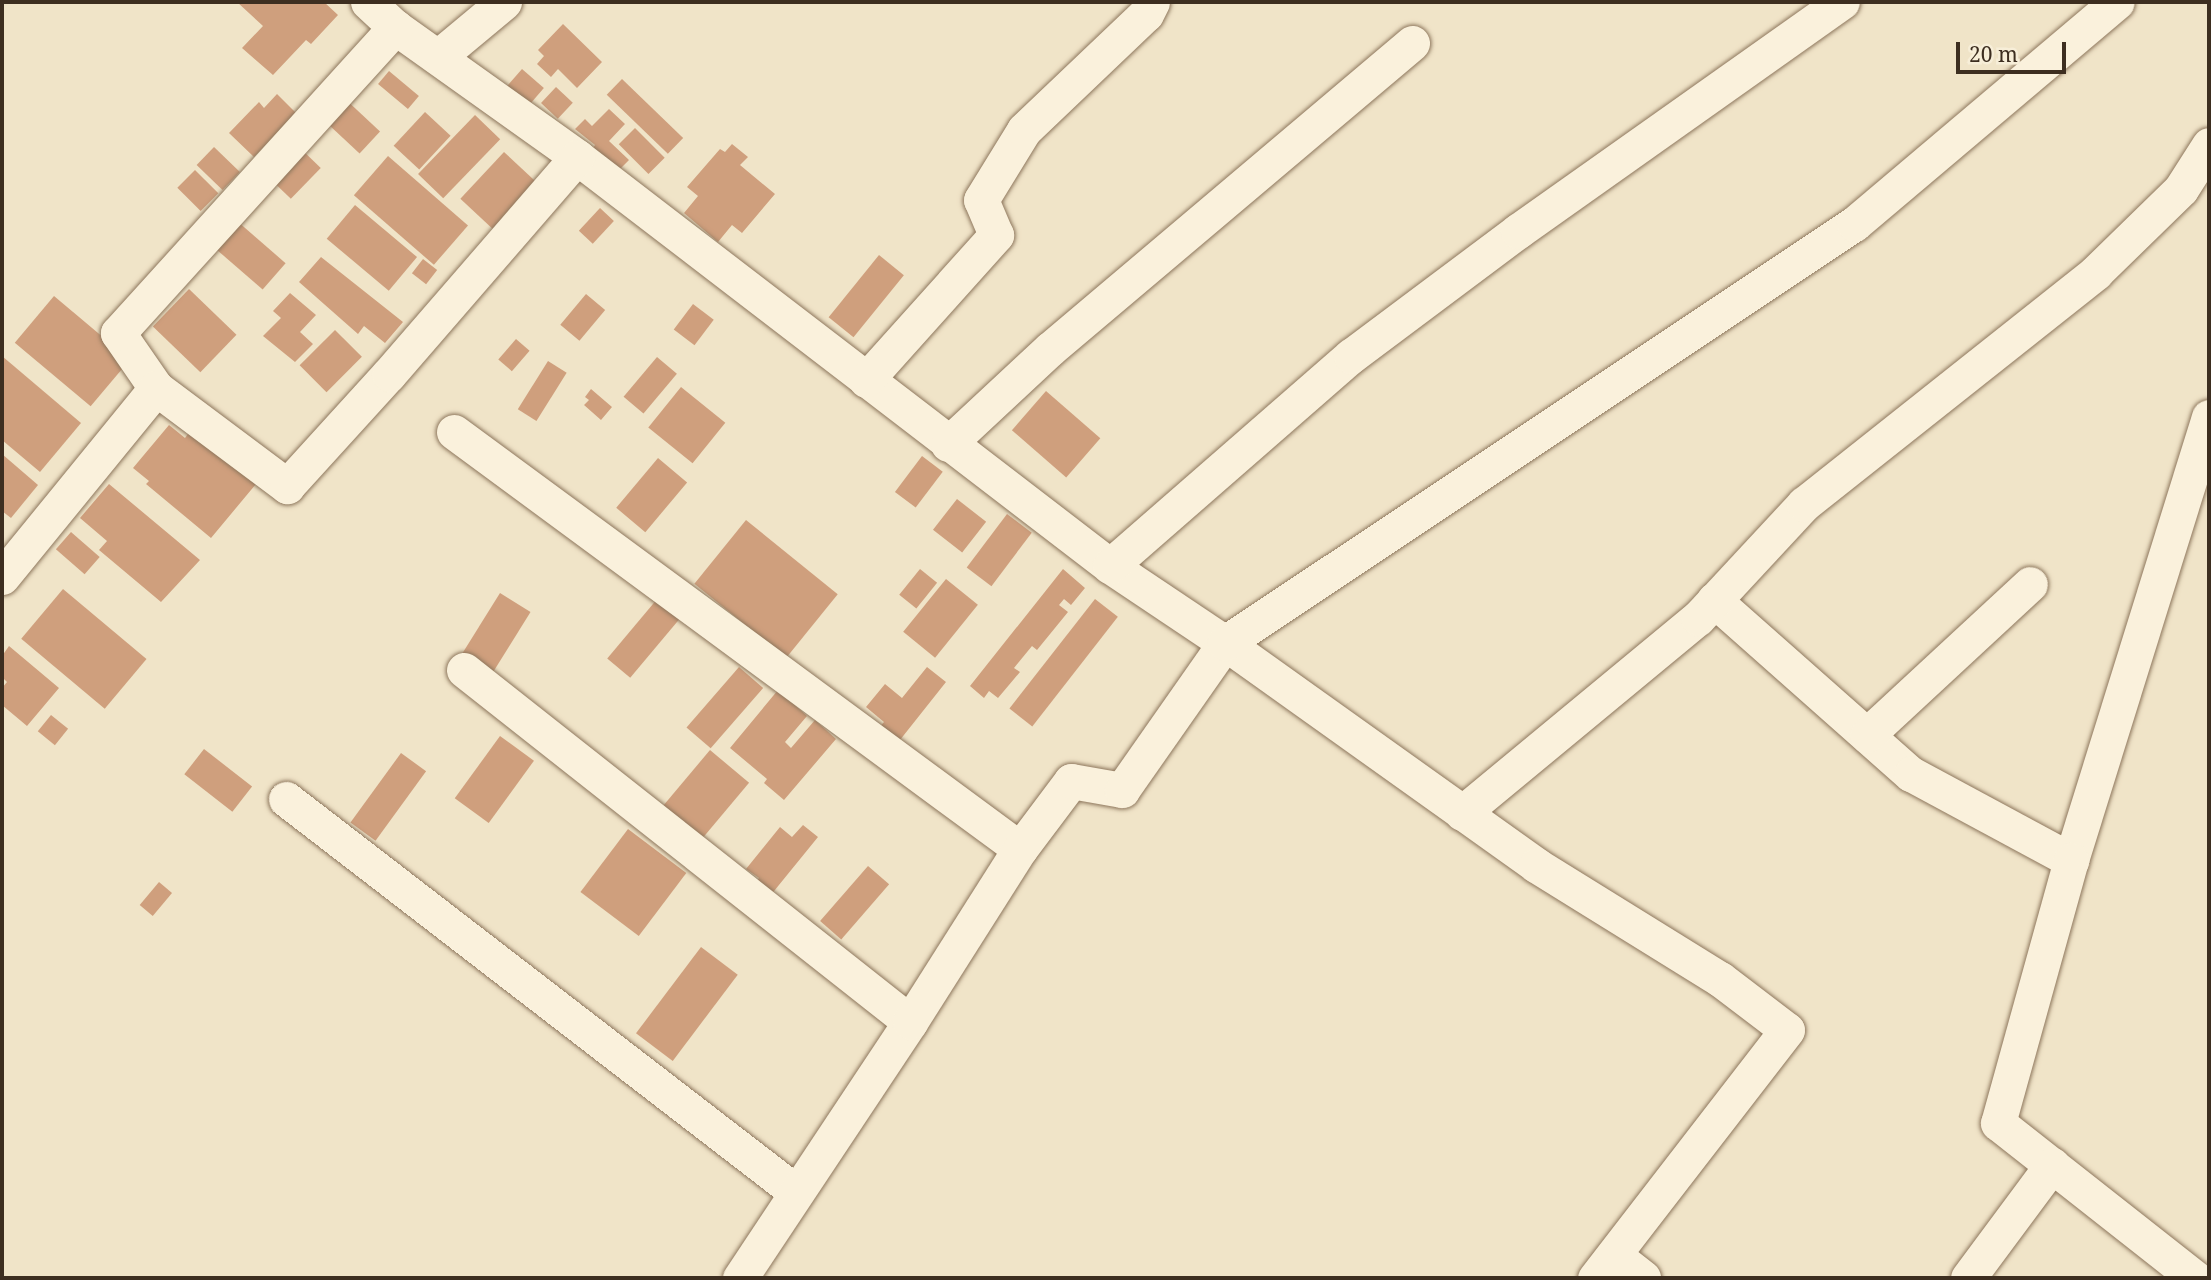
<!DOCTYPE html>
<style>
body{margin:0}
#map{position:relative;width:2211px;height:1280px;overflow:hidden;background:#f0e4c8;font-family:"Noto Serif",serif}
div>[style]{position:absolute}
.building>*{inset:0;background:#cf9f7d;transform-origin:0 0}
.roads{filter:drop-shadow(0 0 2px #8d765c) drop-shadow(0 0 2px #8d765c)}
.street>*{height:35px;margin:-17.5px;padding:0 17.5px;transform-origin:17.5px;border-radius:17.5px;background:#faf1dc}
span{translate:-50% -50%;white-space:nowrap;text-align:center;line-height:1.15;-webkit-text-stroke:6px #f7eed8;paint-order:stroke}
.frame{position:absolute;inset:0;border:4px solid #3d2e20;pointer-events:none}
.scale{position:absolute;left:1956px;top:42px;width:110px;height:32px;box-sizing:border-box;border:4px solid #3d2e20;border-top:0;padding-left:9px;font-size:21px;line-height:24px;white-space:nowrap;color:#3d2e20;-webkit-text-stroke:5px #f7eed8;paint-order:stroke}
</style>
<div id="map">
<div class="building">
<div style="clip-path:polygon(237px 2px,324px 2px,338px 15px,311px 44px,306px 40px,273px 75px,242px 48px,263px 26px)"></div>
<div style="clip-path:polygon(563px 24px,602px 62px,577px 88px,558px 69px,551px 77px,537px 64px,544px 56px,538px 50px)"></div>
<div style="left:522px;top:69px;width:29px;height:29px;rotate:41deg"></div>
<div style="left:389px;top:71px;width:39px;height:17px;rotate:40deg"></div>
<div style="left:622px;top:79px;width:85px;height:22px;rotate:44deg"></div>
<div style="left:556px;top:87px;width:23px;height:22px;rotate:43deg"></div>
<div style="clip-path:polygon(277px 94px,296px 113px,254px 157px,229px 133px,259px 102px,264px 108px)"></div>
<div style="left:342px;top:96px;width:52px;height:30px;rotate:43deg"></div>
<div style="clip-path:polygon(609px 109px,625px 124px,609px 141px,629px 160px,617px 172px,593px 148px,595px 145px,575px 129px,585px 119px,592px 126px)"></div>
<div style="left:425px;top:112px;width:35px;height:46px;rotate:43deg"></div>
<div style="left:475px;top:115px;width:35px;height:82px;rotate:44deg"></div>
<div style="left:635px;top:128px;width:42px;height:23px;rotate:45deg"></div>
<div style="clip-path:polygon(732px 144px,748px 157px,740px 165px,775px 194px,742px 233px,732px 225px,718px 242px,684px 213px,698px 196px,687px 187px,720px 149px,725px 152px)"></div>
<div style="left:297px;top:145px;width:33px;height:43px;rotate:44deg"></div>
<div style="left:214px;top:147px;width:36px;height:25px;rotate:44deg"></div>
<div style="left:504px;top:152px;width:44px;height:64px;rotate:43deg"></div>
<div style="left:388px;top:156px;width:106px;height:52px;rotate:41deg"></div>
<div style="left:195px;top:170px;width:33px;height:25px;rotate:45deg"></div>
<div style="left:355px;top:205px;width:81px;height:44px;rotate:40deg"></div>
<div style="left:600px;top:208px;width:19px;height:31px;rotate:43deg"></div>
<div style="left:229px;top:214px;width:75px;height:35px;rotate:41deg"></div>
<div style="left:879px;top:255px;width:32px;height:80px;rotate:39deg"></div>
<div style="clip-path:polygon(321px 257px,403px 322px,385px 343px,364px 326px,358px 334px,299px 282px)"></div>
<div style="left:423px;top:259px;width:18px;height:18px;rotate:38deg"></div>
<div style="left:189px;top:289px;width:66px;height:52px;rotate:44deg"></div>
<div style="clip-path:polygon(290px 293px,316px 315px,300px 332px,313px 344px,295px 362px,263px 336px,281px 318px,273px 311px)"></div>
<div style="left:586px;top:294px;width:25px;height:40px;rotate:40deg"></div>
<div style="left:54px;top:296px;width:99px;height:61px;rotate:40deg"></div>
<div style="left:693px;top:304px;width:26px;height:32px;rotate:37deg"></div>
<div style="left:335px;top:330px;width:38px;height:50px;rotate:45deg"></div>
<div style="left:516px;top:339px;width:18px;height:27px;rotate:41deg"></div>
<div style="clip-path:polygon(2px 356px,81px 423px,40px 472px,2px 440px)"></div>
<div style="left:657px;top:357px;width:26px;height:52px;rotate:40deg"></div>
<div style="left:548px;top:361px;width:22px;height:57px;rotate:32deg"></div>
<div style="left:681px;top:387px;width:57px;height:52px;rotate:39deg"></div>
<div style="clip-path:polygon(591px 389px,612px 407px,601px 420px,584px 405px,589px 400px,585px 397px)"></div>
<div style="left:1046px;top:391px;width:72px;height:52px;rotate:41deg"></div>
<div style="clip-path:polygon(169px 425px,185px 438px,191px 430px,256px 484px,211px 538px,146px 484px,149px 481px,133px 468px)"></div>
<div style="clip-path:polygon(2px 454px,38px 485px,11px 518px,2px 511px)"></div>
<div style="left:922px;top:456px;width:26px;height:45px;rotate:37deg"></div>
<div style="left:658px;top:458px;width:38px;height:65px;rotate:40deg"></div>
<div style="clip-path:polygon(109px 484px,200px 560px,161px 602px,99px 550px,107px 541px,80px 518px)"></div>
<div style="left:957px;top:499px;width:37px;height:39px;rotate:38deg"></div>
<div style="left:1007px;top:514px;width:31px;height:67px;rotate:37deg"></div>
<div style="left:746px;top:520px;width:118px;height:82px;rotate:39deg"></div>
<div style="left:71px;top:532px;width:38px;height:23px;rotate:41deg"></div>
<div style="left:920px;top:569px;width:22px;height:33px;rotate:39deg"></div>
<div style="clip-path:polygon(1063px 569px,1085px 588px,1071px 605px,1064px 599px,1059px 605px,1068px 612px,1037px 650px,1032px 646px,1014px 668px,1020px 672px,998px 698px,989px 691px,984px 698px,970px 686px)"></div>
<div style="left:946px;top:579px;width:41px;height:68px;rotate:39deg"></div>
<div style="left:63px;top:589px;width:109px;height:65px;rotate:40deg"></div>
<div style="left:500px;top:593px;width:36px;height:78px;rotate:32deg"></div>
<div style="left:658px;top:598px;width:30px;height:79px;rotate:40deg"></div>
<div style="left:1095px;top:599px;width:29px;height:139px;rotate:38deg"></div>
<div style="clip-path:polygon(9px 646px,59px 688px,27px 726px,2px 705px,2px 688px,7px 682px,2px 677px,2px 656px)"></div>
<div style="left:739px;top:667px;width:32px;height:80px;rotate:41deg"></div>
<div style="clip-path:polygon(927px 667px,946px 682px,896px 745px,877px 730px,884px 722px,866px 707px,885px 684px,902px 698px)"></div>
<div style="clip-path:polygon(778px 690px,807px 716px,785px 742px,791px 748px,815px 720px,836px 739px,784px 800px,764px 783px,767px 779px,730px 748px)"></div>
<div style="left:51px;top:715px;width:22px;height:21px;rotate:39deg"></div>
<div style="left:500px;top:736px;width:42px;height:77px;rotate:36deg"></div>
<div style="left:204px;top:749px;width:61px;height:32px;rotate:38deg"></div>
<div style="left:710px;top:750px;width:51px;height:80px;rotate:40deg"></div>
<div style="left:401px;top:753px;width:31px;height:86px;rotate:36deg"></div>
<div style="clip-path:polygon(803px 825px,818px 837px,770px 896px,755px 883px,759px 878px,746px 869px,780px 827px,792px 837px)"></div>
<div style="left:628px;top:829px;width:73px;height:79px;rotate:37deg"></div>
<div style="left:868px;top:866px;width:28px;height:73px;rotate:41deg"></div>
<div style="left:159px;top:882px;width:17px;height:30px;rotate:40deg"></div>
<div style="left:701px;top:947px;width:46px;height:108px;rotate:37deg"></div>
</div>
<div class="roads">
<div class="street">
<div style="left:368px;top:2px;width:37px;rotate:43deg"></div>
<div style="left:395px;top:27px;width:224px;rotate:35.5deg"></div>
<div style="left:577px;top:157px;width:672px;rotate:37.5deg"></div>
<div style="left:1110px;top:566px;width:138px;rotate:33.8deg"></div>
<div style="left:1225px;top:643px;width:382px;rotate:35.5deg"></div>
<div style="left:1536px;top:865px;width:216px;rotate:31.8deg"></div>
<div style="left:1720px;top:979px;width:84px;rotate:37.3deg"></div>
<div style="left:1787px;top:1030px;width:314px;rotate:127.7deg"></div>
<div style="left:438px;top:57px;width:86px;rotate:-39.8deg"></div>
<div style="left:866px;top:380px;width:195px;rotate:-48.1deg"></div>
<div style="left:996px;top:235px;width:38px;rotate:-113deg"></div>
<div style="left:981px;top:200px;width:82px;rotate:-58.4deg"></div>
<div style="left:1024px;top:130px;width:168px;rotate:-43.6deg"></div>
<div style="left:1146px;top:14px;width:13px;rotate:-63deg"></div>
<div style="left:156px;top:388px;width:67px;rotate:-124.6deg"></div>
<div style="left:118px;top:333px;width:413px;rotate:-47.8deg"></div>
<div style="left:454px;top:432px;width:703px;rotate:36.38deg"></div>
<div style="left:948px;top:444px;width:139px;rotate:-43deg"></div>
<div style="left:1050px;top:349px;width:474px;rotate:-40.2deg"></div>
<div style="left:1110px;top:566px;width:320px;rotate:-41.1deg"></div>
<div style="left:1351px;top:356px;width:209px;rotate:-36.8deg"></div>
<div style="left:1518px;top:231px;width:397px;rotate:-35.3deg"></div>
<div style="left:2px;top:577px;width:244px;rotate:-50.8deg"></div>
<div style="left:156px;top:388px;width:164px;rotate:36.8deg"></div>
<div style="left:287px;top:486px;width:151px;rotate:-47.7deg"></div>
<div style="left:389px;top:374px;width:287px;rotate:-49.1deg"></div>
<div style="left:1714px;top:600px;width:263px;rotate:41.5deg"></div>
<div style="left:1911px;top:774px;width:182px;rotate:28.3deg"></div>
<div style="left:2071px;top:860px;width:464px;rotate:-72.7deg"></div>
<div style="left:464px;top:670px;width:568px;rotate:38.28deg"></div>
<div style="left:1867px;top:735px;width:222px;rotate:-42.8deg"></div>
<div style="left:286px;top:799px;width:644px;rotate:37.62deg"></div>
<div style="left:1462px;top:813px;width:306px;rotate:-39.6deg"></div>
<div style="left:1698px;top:618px;width:156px;rotate:-47.1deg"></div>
<div style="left:1804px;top:504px;width:372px;rotate:-38.4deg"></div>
<div style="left:2095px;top:273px;width:120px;rotate:-44.3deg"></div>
<div style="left:2181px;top:189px;width:52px;rotate:-57.5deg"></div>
<div style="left:2071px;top:860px;width:273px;rotate:105.5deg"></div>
<div style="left:1998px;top:1123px;width:251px;rotate:38.2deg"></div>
<div style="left:1614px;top:1255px;width:37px;rotate:38deg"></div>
<div style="left:740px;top:1278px;width:307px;rotate:-56.4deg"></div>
<div style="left:910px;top:1022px;width:205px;rotate:-57.6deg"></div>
<div style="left:1020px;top:849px;width:85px;rotate:-53.1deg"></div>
<div style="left:1071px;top:781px;width:52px;rotate:10deg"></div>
<div style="left:1122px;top:790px;width:179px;rotate:-55deg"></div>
<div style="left:1225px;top:643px;width:756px;rotate:-33.67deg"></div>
<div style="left:1854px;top:224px;width:344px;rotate:-40.2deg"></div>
<div style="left:1968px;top:1278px;width:141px;rotate:-53.4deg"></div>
</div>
</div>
<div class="frame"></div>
<div class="scale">20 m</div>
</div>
